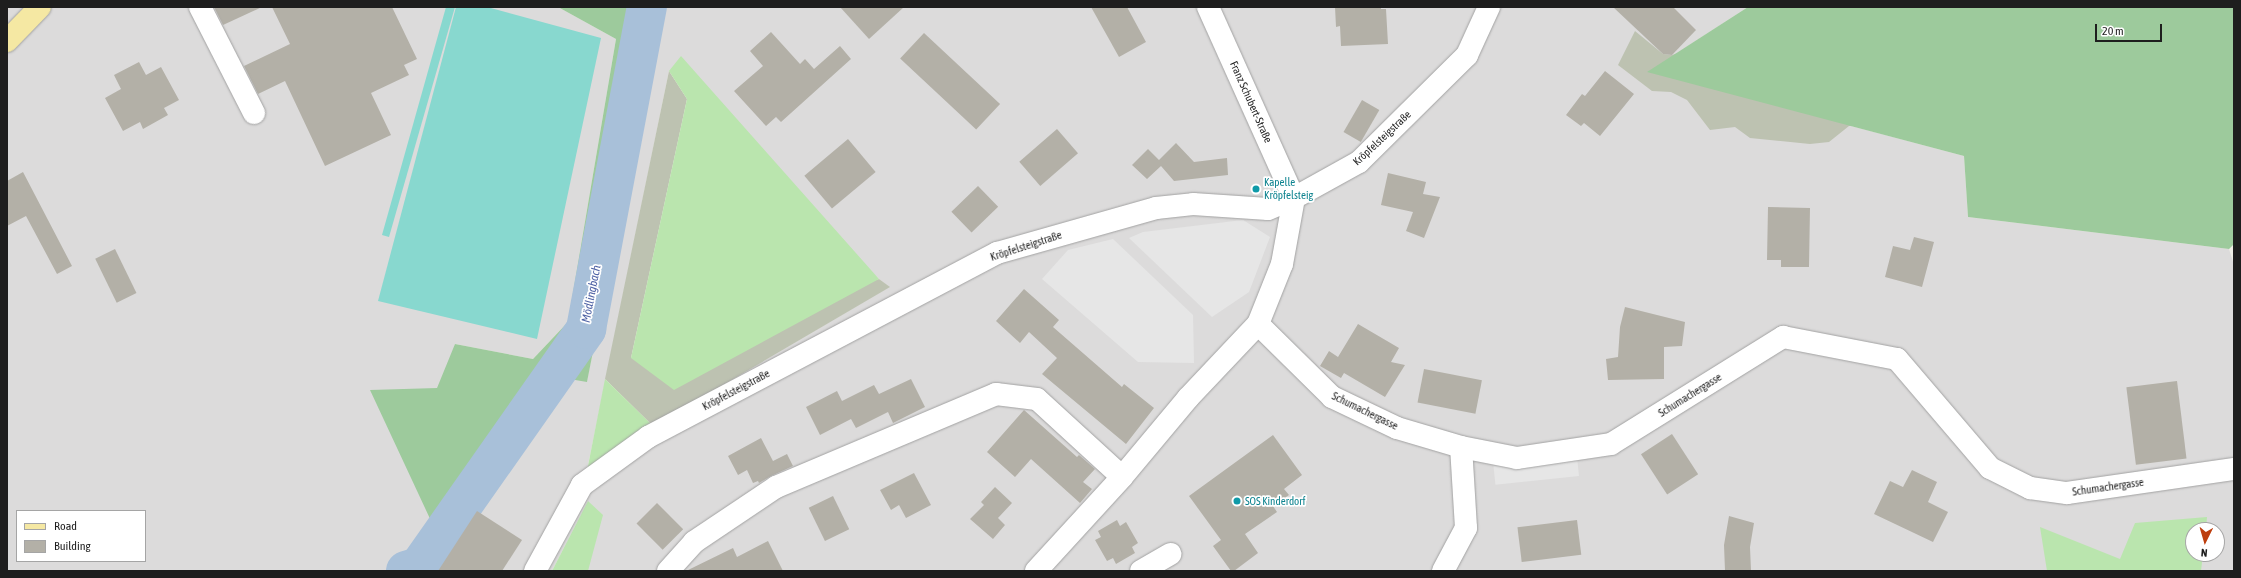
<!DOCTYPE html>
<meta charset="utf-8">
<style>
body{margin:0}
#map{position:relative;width:2241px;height:578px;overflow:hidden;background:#eeeee5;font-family:"Asap Condensed",sans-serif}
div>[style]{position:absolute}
.residential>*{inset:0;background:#dcdbdb}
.construction>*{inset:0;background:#bdc2b1}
.grass>*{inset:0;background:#bae5ae}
.forest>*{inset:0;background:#9dca9c}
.pitch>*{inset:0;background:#88d8cf}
.parking>*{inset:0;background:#e6e6e6;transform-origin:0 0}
.river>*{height:40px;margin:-20px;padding:0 20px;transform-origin:20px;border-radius:20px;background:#a8c0d9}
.building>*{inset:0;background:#b3b0a7;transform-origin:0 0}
.roads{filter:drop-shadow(0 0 1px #a2a2a2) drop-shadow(0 0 1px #a2a2a2)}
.minor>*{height:22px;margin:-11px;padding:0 11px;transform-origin:11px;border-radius:11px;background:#fff}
.major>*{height:22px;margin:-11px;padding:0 11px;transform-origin:11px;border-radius:11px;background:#f5e8a3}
.dots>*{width:11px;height:11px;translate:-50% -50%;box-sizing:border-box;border:2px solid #fff;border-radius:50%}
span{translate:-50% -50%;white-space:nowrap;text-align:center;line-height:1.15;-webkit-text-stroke:3.5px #fff;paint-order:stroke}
.street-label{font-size:11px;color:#1e1e1e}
.culture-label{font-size:11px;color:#0d838f}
.left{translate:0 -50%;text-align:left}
.water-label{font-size:12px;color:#5164a6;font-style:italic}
.frame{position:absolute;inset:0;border:8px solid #1e1e1e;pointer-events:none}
.legend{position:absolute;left:16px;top:510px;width:130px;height:52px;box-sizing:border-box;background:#fff;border:1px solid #a5a5a5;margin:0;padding:5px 7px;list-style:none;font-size:12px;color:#1e1e1e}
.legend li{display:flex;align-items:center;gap:8px;height:20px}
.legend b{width:20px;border:1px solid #a5a5a5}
.north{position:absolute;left:2185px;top:522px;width:40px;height:40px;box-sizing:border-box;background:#fff;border:1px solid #a5a5a5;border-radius:50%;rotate:185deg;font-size:11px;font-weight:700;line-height:16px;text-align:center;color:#1e1e1e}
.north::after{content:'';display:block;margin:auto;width:14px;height:18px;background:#bd3e0e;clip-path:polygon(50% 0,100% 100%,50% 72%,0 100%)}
.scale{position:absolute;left:2095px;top:24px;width:67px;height:18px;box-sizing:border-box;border:2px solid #1e1e1e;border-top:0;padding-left:5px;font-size:12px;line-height:14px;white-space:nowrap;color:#1e1e1e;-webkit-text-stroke:3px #fff;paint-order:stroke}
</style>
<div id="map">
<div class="residential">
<div style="clip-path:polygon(evenodd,7px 7px,558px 7px,616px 39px,568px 322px,533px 359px,455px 344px,432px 523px,540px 373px,587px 381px,661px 7px,1748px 7px,1648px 72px,1964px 156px,1968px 217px,2229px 249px,2234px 265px,2234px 571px,588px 571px,588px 502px,552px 571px,7px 571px,7px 7px,669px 71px,879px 279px,889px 287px,653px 426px,587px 470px,669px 71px,7px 7px,17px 511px,145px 511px,145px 561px,17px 561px,17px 511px,7px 7px,2193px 530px,2217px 530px,2217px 554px,2193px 554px,2193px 530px)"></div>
</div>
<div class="construction">
<div style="clip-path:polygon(1635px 31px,1663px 54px,1672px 55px,1685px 51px,1872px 125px,1849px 126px,1829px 142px,1810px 144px,1750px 138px,1735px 127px,1710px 130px,1687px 100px,1671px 92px,1652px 91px,1618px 65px)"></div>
<div style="clip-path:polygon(669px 71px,687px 99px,631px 358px,879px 279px,890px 287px,653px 426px,605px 379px)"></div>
</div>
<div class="grass">
<div style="clip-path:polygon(681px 56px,879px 279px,674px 390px,631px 358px,687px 99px,669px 71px)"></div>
<div style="clip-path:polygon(605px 379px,653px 426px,587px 471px)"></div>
<div style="clip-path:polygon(588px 501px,603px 515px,588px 571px,552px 571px)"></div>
<div style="clip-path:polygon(2207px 517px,2206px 530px,2193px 530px,2193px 554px,2203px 554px,2201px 571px,2047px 571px,2040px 527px,2120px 559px,2135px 523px)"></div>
</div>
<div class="forest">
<div style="clip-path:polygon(558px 7px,661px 7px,587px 382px,540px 374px,432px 523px,370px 390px,437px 388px,455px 344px,533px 359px,568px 322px,616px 39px)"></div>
<div style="clip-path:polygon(1748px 7px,2234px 7px,2234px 244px,2229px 249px,1968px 217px,1964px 156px,1647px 72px)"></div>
</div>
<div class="pitch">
<div style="clip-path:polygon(446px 7px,455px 7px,389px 237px,382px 235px)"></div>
<div style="clip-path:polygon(456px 7px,487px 7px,601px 38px,537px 339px,378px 301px)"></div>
</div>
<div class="parking">
<div style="clip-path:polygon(1243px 220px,1270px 237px,1249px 292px,1212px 317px,1129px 238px,1143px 232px)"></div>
<div style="clip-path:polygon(1113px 239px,1193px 315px,1194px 363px,1138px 362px,1042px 279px,1068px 250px)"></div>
<div style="left:1577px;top:457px;width:19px;height:84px;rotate:84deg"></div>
</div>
<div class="river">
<div style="left:406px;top:571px;width:14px;rotate:-17deg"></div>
<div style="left:419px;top:567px;width:291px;rotate:-54.9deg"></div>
<div style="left:586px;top:329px;width:328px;rotate:-79.3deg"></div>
</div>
<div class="building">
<div style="clip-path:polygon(214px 7px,262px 7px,223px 25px)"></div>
<div style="clip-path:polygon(272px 7px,392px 7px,417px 59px,404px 65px,409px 75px,371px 93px,391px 135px,325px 166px,285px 81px,258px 94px,244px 66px,290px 44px)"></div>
<div style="clip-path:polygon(840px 7px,904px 7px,869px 39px)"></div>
<div style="clip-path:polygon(1091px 7px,1127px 7px,1146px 42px,1119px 57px)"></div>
<div style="clip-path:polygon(1335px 7px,1381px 7px,1381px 9px,1386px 9px,1388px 44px,1341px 46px,1340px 26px,1336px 27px)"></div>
<div style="clip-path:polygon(1613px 7px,1673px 7px,1696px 30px,1672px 55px,1663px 54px)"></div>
<div style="clip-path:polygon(771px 32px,800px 64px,805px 59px,814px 69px,840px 46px,851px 59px,781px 122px,776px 117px,766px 126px,734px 91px,763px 66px,750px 51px)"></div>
<div style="left:924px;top:33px;width:104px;height:35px;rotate:43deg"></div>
<div style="clip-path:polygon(139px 62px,146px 75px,161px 67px,179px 100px,164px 108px,168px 115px,143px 129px,140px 122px,123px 131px,105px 98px,121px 89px,114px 75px)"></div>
<div style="clip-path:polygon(1605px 71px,1634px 94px,1600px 136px,1584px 123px,1581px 126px,1566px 115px,1582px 94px,1585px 96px)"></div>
<div style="left:1362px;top:100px;width:20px;height:37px;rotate:30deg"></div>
<div style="left:1057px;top:129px;width:32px;height:50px;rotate:49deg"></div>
<div style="left:848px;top:139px;width:43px;height:57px;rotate:50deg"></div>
<div style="clip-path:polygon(1176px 143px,1194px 162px,1227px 158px,1228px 175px,1174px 181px,1161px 166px,1147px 179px,1132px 165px,1148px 149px,1159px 160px)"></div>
<div style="clip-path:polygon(23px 172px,72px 266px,57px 274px,26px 216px,7px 226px,7px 181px)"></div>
<div style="clip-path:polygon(1388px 173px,1426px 182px,1423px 194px,1440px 197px,1424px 238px,1406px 231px,1413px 212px,1381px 205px)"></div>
<div style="left:978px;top:186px;width:29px;height:37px;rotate:46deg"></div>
<div style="clip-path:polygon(1768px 207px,1810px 208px,1809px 267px,1781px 267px,1781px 260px,1767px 260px)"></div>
<div style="clip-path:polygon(1914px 237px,1934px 242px,1922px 287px,1885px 277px,1893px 246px,1910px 250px)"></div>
<div style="left:115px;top:249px;width:49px;height:22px;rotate:64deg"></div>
<div style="clip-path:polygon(1024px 289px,1059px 320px,1053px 327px,1122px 387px,1124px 384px,1154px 408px,1126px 444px,1042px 374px,1057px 358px,1029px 332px,1020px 343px,996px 321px)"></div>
<div style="clip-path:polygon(1625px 307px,1685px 322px,1682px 346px,1664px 347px,1664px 379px,1608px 380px,1606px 359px,1618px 357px,1620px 327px)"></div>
<div style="clip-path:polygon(1358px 324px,1399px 348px,1391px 362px,1405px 365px,1385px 397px,1344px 373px,1341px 378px,1320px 366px,1329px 351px,1338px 357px)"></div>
<div style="left:1424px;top:369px;width:59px;height:34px;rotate:11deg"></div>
<div style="clip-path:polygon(911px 379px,925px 407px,893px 423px,888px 412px,856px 428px,851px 419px,820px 435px,806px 407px,837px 391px,842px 401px,874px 385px,879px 394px)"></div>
<div style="left:2177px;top:381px;width:78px;height:51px;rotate:83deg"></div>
<div style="clip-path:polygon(1024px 410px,1077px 457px,1079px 455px,1095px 469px,1083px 482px,1092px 489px,1080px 503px,1031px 459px,1015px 477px,987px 452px)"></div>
<div style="left:1672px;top:434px;width:48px;height:37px;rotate:57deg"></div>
<div style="clip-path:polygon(1273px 435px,1302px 475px,1284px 489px,1289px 495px,1273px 506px,1277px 512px,1245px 534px,1258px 553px,1234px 571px,1231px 571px,1213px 546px,1221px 540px,1189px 496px)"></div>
<div style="clip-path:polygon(761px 438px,773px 461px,787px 454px,793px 466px,771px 476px,759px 483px,758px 481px,753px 483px,747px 470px,738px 475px,728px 456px)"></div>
<div style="clip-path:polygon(1912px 470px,1937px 482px,1928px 502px,1948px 512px,1933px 542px,1874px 514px,1890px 481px,1903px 487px)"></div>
<div style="clip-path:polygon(914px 473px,931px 505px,906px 518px,899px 505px,891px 510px,880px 490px)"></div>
<div style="clip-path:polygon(995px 487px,1012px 503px,998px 518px,1005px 525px,993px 539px,970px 519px,984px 505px,981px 502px)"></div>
<div style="left:833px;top:496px;width:37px;height:27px;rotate:64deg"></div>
<div style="left:657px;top:503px;width:37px;height:29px;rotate:45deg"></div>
<div style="clip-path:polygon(477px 511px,522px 540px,502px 571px,438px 571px)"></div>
<div style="clip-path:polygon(1729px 516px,1754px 523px,1750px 547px,1751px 571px,1725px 571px,1724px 545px)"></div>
<div style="clip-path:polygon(1117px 520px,1120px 526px,1126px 522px,1138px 543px,1132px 547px,1135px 553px,1116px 564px,1113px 558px,1107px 561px,1095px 540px,1101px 537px,1098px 531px)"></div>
<div style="left:1577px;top:520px;width:35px;height:60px;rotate:83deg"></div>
<div style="clip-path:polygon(768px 541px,783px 571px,686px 571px,733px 548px,737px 557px)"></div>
</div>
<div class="roads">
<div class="minor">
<div style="left:200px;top:7px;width:119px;rotate:63deg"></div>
<div style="left:1208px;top:7px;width:209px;rotate:65.8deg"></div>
<div style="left:1258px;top:324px;width:104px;rotate:44.6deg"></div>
<div style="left:1332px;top:397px;width:72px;rotate:25.5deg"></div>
<div style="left:1397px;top:428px;width:67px;rotate:16.5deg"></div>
<div style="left:1461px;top:447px;width:57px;rotate:11.1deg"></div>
<div style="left:1517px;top:458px;width:95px;rotate:-8.5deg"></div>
<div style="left:1611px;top:444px;width:203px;rotate:-31.9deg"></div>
<div style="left:1783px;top:337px;width:116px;rotate:10.9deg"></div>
<div style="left:1897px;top:359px;width:143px;rotate:49.5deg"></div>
<div style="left:1990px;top:468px;width:45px;rotate:26.6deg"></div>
<div style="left:2030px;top:488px;width:37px;rotate:8deg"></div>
<div style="left:2067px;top:493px;width:169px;rotate:-8.2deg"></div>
<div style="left:535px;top:571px;width:98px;rotate:-61.3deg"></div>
<div style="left:582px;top:485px;width:82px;rotate:-36deg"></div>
<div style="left:648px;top:437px;width:395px;rotate:-27.8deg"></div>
<div style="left:997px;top:253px;width:165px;rotate:-15.8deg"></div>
<div style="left:1156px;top:208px;width:37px;rotate:-6deg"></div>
<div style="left:1193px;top:204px;width:75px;rotate:3.8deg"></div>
<div style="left:1268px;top:209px;width:28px;rotate:-23deg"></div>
<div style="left:1294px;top:198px;width:74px;rotate:-29deg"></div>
<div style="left:1359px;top:162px;width:152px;rotate:-44.7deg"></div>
<div style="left:1467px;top:55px;width:53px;rotate:-65.4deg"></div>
<div style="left:668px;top:571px;width:39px;rotate:-48deg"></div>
<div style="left:694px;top:542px;width:99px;rotate:-33.9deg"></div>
<div style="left:776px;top:487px;width:239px;rotate:-22.9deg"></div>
<div style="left:996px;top:394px;width:41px;rotate:7deg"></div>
<div style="left:1037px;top:399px;width:115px;rotate:42.5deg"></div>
<div style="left:1036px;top:571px;width:127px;rotate:-47.5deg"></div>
<div style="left:1122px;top:477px;width:103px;rotate:-50.1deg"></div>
<div style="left:1188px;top:398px;width:102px;rotate:-46.6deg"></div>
<div style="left:1258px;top:324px;width:65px;rotate:-68.2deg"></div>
<div style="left:1282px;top:264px;width:67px;rotate:-79.7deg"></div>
<div style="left:1141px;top:571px;width:34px;rotate:-30deg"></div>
<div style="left:1443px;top:571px;width:49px;rotate:-61.9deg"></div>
<div style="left:1466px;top:528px;width:81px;rotate:-93.5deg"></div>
</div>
<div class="major">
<div style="left:7px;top:41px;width:47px;rotate:-45.9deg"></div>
</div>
</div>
<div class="dots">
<div style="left:1256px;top:189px;background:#0f9aa8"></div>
<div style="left:1237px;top:501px;background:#0f9aa8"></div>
</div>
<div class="street-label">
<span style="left:1251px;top:102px;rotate:66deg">Franz Schubert-Straße</span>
<span style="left:1382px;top:138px;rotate:-43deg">Kröpfelsteigstraße</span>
<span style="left:1026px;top:246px;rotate:-18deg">Kröpfelsteigstraße</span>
<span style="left:736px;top:390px;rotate:-28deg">Kröpfelsteigstraße</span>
<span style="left:1690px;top:395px;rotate:-32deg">Schumachergasse</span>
<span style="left:1365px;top:411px;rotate:26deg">Schumachergasse</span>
<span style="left:2108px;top:487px;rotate:-8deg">Schumachergasse</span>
</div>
<div class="culture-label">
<span class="left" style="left:1264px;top:189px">Kapelle<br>Kröpfelsteig</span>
<span class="left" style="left:1245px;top:501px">SOS Kinderdorf</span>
</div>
<div class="water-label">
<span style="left:592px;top:294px;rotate:-79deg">Mödlingbach</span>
</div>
<div class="frame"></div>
<ul class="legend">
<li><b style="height:5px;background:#f5e8a3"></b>Road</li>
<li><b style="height:11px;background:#b3b0a7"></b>Building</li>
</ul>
<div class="north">N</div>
<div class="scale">20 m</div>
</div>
